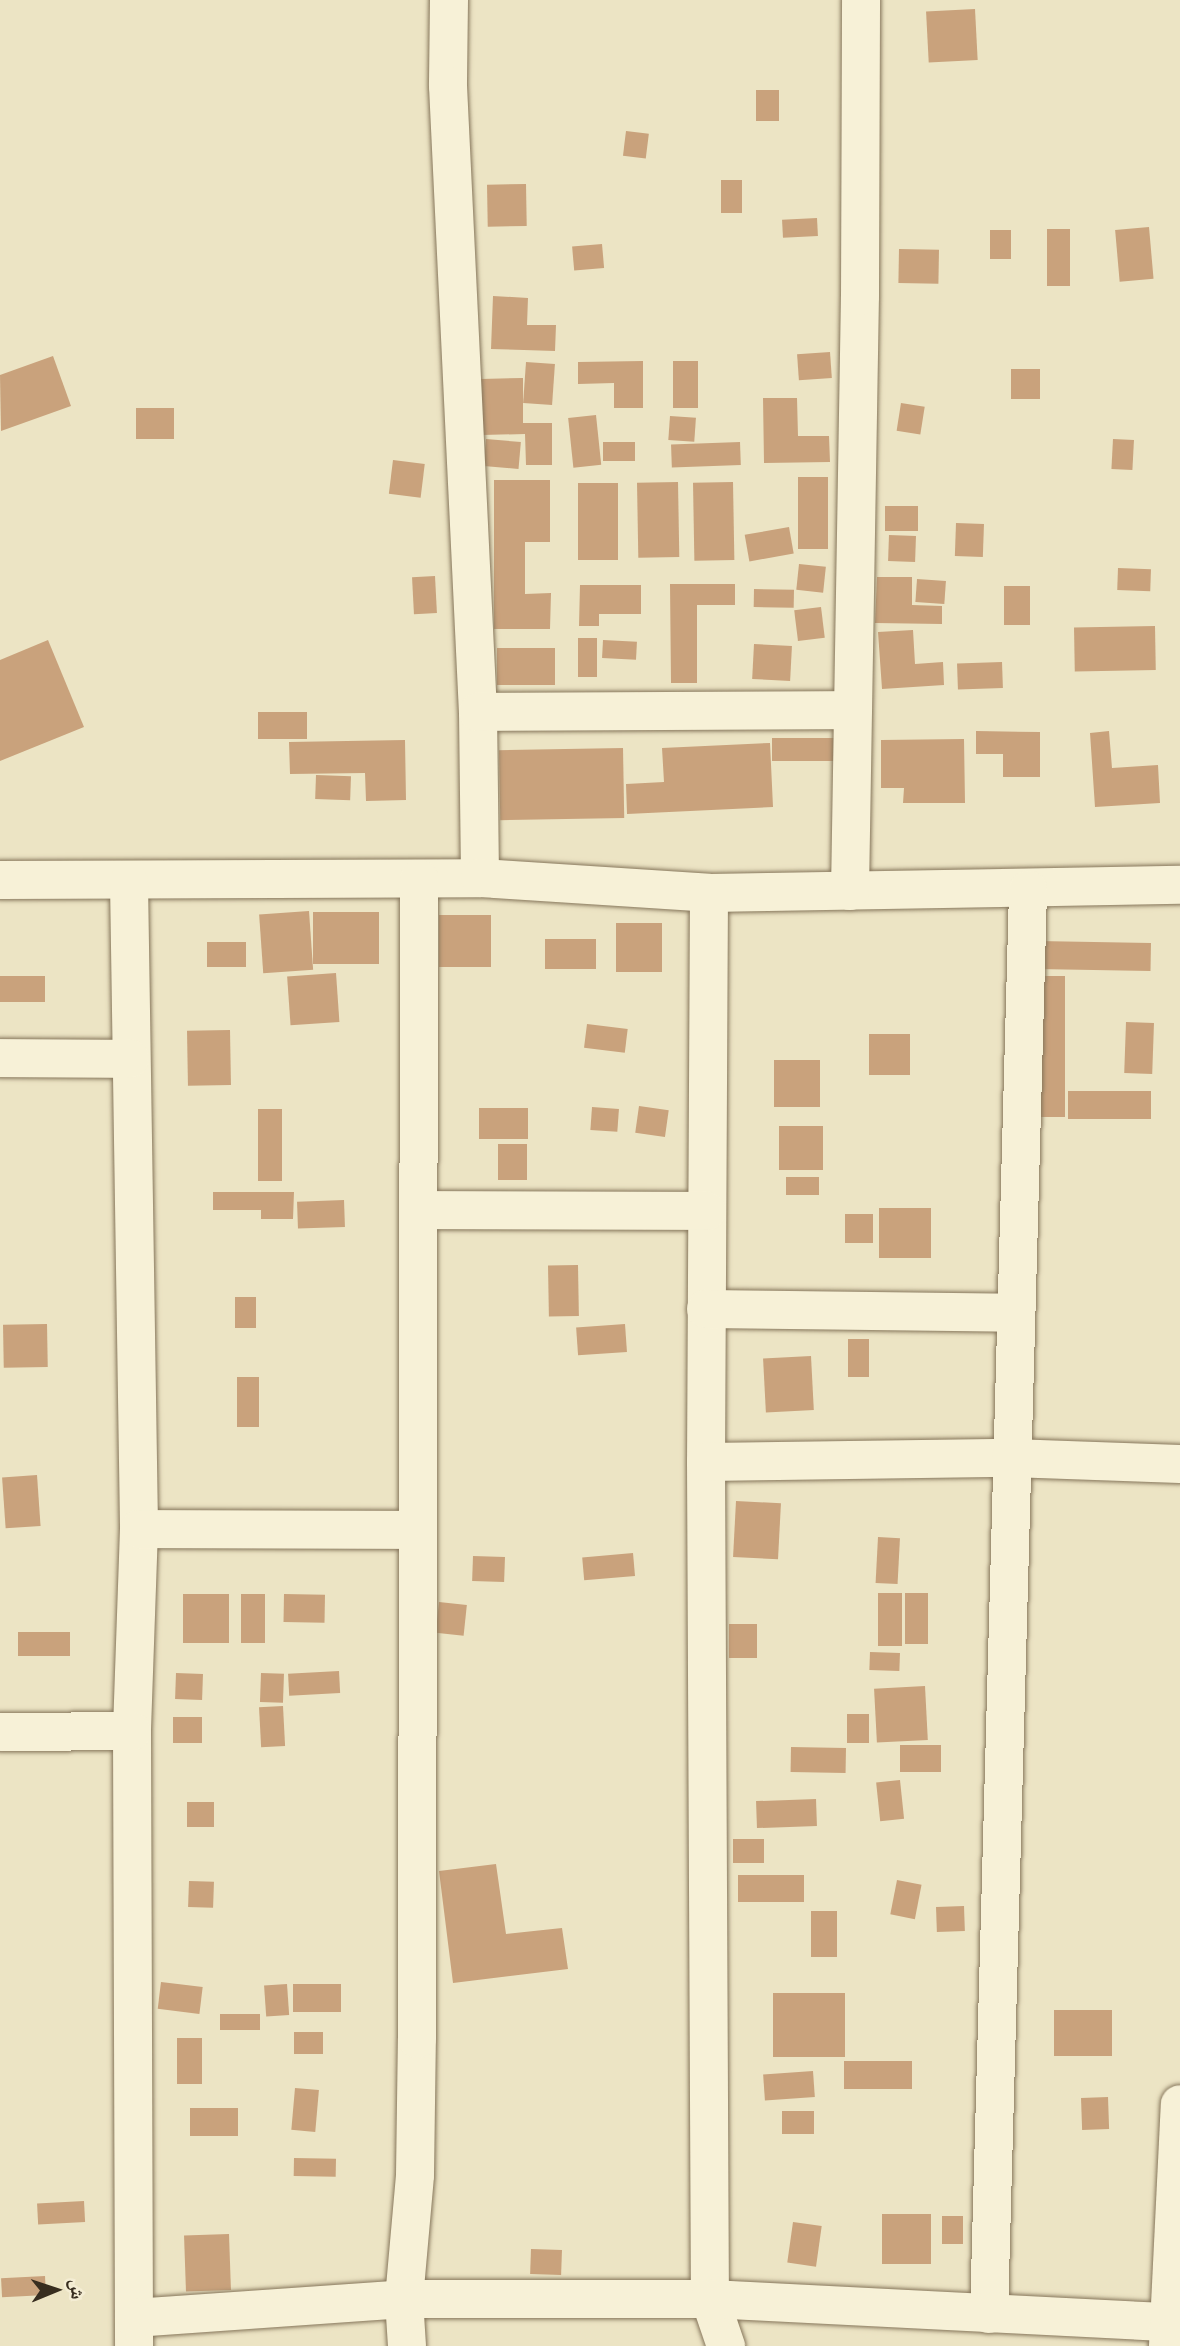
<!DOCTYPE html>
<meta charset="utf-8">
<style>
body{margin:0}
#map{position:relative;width:1180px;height:2346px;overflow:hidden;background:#ece4c4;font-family:"Roboto Serif","Noto Naskh Arabic",serif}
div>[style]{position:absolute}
.building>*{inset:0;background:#c9a27c;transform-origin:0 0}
.roads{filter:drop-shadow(0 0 2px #86765b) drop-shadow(0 0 2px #86765b)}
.minor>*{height:38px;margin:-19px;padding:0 19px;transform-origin:19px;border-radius:19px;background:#f7f1d7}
span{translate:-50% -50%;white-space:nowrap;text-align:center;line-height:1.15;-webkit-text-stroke:5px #f4edd4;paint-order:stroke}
.north{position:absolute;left:21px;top:2255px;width:70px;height:70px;-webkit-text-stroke:5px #f4edd4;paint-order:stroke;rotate:88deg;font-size:19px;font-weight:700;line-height:28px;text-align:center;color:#372d1f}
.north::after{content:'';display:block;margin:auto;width:24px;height:32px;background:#372d1f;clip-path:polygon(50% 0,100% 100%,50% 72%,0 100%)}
</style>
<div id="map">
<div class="building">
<div style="left:975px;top:9px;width:51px;height:49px;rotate:87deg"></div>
<div style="left:756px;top:90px;width:23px;height:31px"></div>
<div style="left:626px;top:131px;width:23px;height:25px;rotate:7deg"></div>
<div style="left:721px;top:180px;width:21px;height:33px"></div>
<div style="left:526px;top:184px;width:42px;height:39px;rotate:89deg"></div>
<div style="left:817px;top:218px;width:18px;height:35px;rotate:87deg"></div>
<div style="left:1149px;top:227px;width:52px;height:34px;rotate:85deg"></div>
<div style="left:1047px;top:229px;width:23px;height:57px"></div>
<div style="left:990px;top:230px;width:21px;height:29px"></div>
<div style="left:602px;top:244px;width:24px;height:30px;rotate:85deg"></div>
<div style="left:899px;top:249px;width:40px;height:34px;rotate:1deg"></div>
<div style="clip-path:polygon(493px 296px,528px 298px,527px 325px,556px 325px,555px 351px,491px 349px)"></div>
<div style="left:830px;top:352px;width:26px;height:33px;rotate:86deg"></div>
<div style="clip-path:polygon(53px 356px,71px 406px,1px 431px,0 375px)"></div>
<div style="clip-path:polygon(643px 361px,643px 408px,614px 408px,614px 383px,578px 384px,578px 362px)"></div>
<div style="left:673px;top:361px;width:25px;height:47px"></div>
<div style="left:526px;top:362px;width:29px;height:41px;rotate:4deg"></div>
<div style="left:1011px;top:369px;width:29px;height:30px"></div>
<div style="clip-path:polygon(523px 378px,523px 423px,552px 423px,552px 465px,526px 465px,525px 434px,482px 435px,481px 379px)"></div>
<div style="clip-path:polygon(763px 398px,797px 398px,798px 436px,829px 436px,830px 462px,764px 463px)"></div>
<div style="left:901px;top:403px;width:24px;height:28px;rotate:9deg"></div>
<div style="left:174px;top:408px;width:31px;height:38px;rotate:90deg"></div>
<div style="left:596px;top:415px;width:50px;height:28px;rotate:84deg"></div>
<div style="left:670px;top:416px;width:26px;height:24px;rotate:4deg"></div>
<div style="left:486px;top:439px;width:35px;height:27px;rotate:5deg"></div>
<div style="left:1113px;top:439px;width:21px;height:30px;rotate:3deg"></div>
<div style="left:603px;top:442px;width:32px;height:19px"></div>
<div style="left:740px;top:442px;width:23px;height:69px;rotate:88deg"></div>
<div style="left:393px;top:460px;width:32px;height:34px;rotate:7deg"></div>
<div style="left:798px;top:477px;width:30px;height:72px"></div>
<div style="clip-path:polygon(494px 480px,550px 480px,550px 542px,525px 542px,525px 594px,551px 593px,550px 629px,494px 629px)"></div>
<div style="left:678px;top:482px;width:75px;height:41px;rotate:89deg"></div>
<div style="left:733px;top:482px;width:78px;height:40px;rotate:89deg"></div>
<div style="left:578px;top:483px;width:40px;height:77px"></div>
<div style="left:885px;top:506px;width:33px;height:25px"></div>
<div style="left:956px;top:523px;width:28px;height:33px;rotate:2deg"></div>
<div style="left:789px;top:527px;width:27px;height:45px;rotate:80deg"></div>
<div style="left:889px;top:535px;width:27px;height:26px;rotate:2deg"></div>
<div style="left:799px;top:564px;width:27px;height:26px;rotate:6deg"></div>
<div style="left:1118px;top:568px;width:33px;height:22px;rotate:2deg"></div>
<div style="left:435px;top:576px;width:37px;height:23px;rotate:87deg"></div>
<div style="clip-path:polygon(877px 577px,912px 577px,912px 605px,942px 606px,942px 624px,875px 623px)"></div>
<div style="left:917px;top:579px;width:29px;height:23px;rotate:4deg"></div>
<div style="clip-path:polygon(670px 584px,735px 584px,735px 605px,697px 605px,697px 683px,671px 683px)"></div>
<div style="clip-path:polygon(580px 585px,641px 585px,641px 614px,599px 614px,599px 626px,579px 626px)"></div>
<div style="left:1004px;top:586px;width:26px;height:39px"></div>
<div style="left:754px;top:589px;width:40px;height:18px;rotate:1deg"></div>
<div style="left:821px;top:607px;width:31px;height:27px;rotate:83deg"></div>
<div style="left:1155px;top:626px;width:44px;height:81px;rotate:89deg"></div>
<div style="clip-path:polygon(913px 630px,915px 664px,943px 662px,944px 685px,882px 689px,878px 632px)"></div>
<div style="left:597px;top:638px;width:39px;height:19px;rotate:90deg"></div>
<div style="clip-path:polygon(48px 640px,84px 727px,0 761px,0 660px)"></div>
<div style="left:603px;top:640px;width:34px;height:18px;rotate:3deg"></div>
<div style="left:754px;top:644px;width:38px;height:35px;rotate:3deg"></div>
<div style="left:497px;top:648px;width:58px;height:37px"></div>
<div style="left:1002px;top:662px;width:26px;height:45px;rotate:88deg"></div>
<div style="left:258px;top:712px;width:49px;height:27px"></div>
<div style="clip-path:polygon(976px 731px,1040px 732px,1040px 777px,1003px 777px,1003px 754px,976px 754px)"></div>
<div style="clip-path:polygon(1109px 731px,1112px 768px,1158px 765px,1160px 803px,1095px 807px,1090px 733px)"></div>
<div style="left:772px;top:738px;width:62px;height:23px"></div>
<div style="clip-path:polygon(964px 739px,965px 803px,903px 803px,904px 788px,881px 788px,881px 740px)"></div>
<div style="clip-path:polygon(405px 740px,406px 800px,366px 801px,365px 773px,290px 774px,289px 742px)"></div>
<div style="clip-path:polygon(770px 743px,773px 807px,627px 814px,626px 784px,664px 782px,662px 748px)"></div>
<div style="left:623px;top:748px;width:70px;height:124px;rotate:89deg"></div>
<div style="left:316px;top:775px;width:35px;height:24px;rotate:2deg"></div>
<div style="left:309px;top:911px;width:59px;height:50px;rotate:86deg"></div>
<div style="left:379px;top:912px;width:52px;height:66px;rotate:90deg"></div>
<div style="left:439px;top:915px;width:52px;height:52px"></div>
<div style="left:616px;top:923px;width:46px;height:49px"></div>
<div style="left:545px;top:939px;width:51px;height:30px"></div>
<div style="left:1037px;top:941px;width:114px;height:28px;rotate:1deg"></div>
<div style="left:207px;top:942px;width:39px;height:25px"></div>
<div style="left:336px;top:973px;width:49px;height:49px;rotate:86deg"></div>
<div style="left:45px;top:976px;width:26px;height:45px;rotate:90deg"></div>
<div style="left:1065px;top:976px;width:141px;height:32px;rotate:90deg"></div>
<div style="left:1126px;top:1022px;width:28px;height:51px;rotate:2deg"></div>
<div style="left:587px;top:1024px;width:41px;height:24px;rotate:7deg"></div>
<div style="left:230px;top:1030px;width:55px;height:43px;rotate:89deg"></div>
<div style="left:869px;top:1034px;width:41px;height:41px"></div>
<div style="left:774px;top:1060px;width:46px;height:47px"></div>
<div style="left:1151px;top:1091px;width:28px;height:83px;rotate:90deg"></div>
<div style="left:639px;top:1106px;width:30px;height:27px;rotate:8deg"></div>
<div style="left:592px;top:1107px;width:27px;height:23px;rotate:4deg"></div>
<div style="left:479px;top:1108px;width:49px;height:31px"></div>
<div style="left:282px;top:1109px;width:72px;height:24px;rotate:90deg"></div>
<div style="left:823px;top:1126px;width:44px;height:44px;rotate:90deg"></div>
<div style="left:498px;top:1144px;width:29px;height:36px"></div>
<div style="left:786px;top:1177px;width:33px;height:18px"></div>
<div style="clip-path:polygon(213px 1192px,294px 1192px,293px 1219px,261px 1219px,261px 1210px,213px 1210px)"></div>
<div style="left:344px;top:1200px;width:27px;height:47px;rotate:88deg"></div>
<div style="left:931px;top:1208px;width:50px;height:52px;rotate:90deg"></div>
<div style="left:845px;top:1214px;width:28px;height:29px"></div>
<div style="left:578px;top:1265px;width:51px;height:30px;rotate:89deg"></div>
<div style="left:235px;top:1297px;width:21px;height:31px"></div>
<div style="left:47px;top:1324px;width:43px;height:44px;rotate:89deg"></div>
<div style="left:625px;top:1324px;width:28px;height:49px;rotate:86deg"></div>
<div style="left:848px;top:1339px;width:21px;height:38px"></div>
<div style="left:811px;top:1356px;width:54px;height:48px;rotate:87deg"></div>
<div style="left:237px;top:1377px;width:22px;height:50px"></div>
<div style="left:37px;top:1475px;width:51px;height:35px;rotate:86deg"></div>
<div style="left:736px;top:1501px;width:45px;height:56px;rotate:3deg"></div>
<div style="left:878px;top:1537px;width:22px;height:46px;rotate:3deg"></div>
<div style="left:633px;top:1553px;width:23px;height:51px;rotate:85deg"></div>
<div style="left:473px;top:1556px;width:32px;height:25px;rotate:2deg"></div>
<div style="left:878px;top:1593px;width:24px;height:53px"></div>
<div style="left:905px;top:1593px;width:23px;height:51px"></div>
<div style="left:183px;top:1594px;width:46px;height:49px"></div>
<div style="left:241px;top:1594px;width:24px;height:49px"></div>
<div style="left:284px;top:1594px;width:41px;height:28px;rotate:1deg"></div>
<div style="left:439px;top:1602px;width:28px;height:31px;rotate:6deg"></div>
<div style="left:729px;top:1624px;width:28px;height:34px"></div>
<div style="left:70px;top:1632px;width:24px;height:52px;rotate:90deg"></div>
<div style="left:870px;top:1652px;width:30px;height:18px;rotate:2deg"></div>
<div style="left:339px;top:1671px;width:22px;height:51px;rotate:87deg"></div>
<div style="left:176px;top:1673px;width:27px;height:26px;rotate:2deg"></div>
<div style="left:261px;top:1673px;width:23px;height:29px;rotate:2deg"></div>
<div style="left:925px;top:1686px;width:54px;height:51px;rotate:87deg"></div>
<div style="left:283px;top:1706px;width:40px;height:24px;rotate:87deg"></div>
<div style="left:847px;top:1714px;width:22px;height:29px"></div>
<div style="left:173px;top:1717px;width:29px;height:26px"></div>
<div style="left:900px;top:1745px;width:41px;height:27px"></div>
<div style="left:791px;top:1747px;width:55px;height:25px;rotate:1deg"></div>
<div style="left:900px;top:1780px;width:39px;height:24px;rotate:84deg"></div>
<div style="left:816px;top:1799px;width:27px;height:60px;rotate:88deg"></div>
<div style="left:187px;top:1802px;width:27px;height:25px"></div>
<div style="left:733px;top:1839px;width:31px;height:24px"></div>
<div style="clip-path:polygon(496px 1864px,506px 1934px,562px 1928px,568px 1969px,453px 1983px,439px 1871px)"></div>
<div style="left:738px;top:1875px;width:66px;height:27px"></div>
<div style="left:897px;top:1880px;width:25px;height:35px;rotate:11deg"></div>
<div style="left:189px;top:1881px;width:25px;height:26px;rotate:2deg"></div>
<div style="left:964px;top:1906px;width:25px;height:28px;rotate:88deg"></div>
<div style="left:837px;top:1911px;width:46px;height:26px;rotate:90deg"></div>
<div style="left:161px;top:1982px;width:42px;height:27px;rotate:7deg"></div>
<div style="left:287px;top:1984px;width:31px;height:23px;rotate:86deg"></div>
<div style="left:341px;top:1984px;width:28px;height:48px;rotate:90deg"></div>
<div style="left:845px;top:1993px;width:64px;height:72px;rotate:90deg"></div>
<div style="left:1054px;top:2010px;width:58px;height:46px"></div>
<div style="left:220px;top:2014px;width:40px;height:16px"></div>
<div style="left:294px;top:2032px;width:29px;height:22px"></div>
<div style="left:177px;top:2038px;width:25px;height:46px"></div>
<div style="left:912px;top:2061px;width:28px;height:68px;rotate:90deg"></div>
<div style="left:813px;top:2071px;width:26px;height:50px;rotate:86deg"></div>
<div style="left:295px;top:2088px;width:24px;height:42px;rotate:5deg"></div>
<div style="left:1108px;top:2097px;width:32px;height:27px;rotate:88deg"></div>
<div style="left:190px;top:2108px;width:48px;height:28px"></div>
<div style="left:814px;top:2111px;width:23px;height:32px;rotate:90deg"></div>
<div style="left:294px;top:2158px;width:42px;height:18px;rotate:1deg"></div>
<div style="left:84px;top:2201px;width:21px;height:47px;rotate:87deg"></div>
<div style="left:882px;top:2214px;width:49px;height:50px"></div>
<div style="left:942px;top:2216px;width:21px;height:28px"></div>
<div style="left:793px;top:2222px;width:29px;height:41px;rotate:8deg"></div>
<div style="left:229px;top:2234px;width:56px;height:45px;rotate:88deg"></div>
<div style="left:531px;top:2249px;width:31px;height:25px;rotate:2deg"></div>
<div style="left:45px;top:2276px;width:19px;height:44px;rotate:87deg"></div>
</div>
<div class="roads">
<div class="minor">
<div style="left:449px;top:0;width:86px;rotate:90.7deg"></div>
<div style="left:448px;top:86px;width:627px;rotate:87.26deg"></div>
<div style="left:478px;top:712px;width:166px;rotate:89.3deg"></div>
<div style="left:478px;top:712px;width:375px;rotate:-0.3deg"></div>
<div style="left:0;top:880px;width:480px;rotate:-0.2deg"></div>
<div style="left:480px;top:878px;width:229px;rotate:3.7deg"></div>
<div style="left:709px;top:893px;width:471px;rotate:-1deg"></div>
<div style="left:129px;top:882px;width:647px;rotate:89.11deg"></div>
<div style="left:139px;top:1529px;width:202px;rotate:92deg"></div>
<div style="left:132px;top:1731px;width:615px;rotate:89.81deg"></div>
<div style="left:850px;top:891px;width:595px;rotate:-89.04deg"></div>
<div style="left:860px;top:296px;width:296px;rotate:-89.8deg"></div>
<div style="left:709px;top:893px;width:569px;rotate:90.3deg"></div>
<div style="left:706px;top:1462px;width:837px;rotate:89.73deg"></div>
<div style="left:710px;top:2299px;width:50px;rotate:71.2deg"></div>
<div style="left:0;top:1058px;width:130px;rotate:0.4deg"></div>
<div style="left:419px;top:1210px;width:288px;rotate:0.2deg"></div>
<div style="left:706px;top:1309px;width:310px;rotate:0.7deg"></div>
<div style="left:706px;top:1462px;width:305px;rotate:-0.8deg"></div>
<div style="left:1011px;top:1458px;width:169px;rotate:2deg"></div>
<div style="left:139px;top:1529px;width:279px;rotate:0.2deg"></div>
<div style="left:0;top:1732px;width:132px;rotate:-0.4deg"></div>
<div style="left:989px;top:2314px;width:1425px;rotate:-88.43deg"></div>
<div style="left:134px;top:2318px;width:271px;rotate:-4deg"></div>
<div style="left:404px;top:2299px;width:306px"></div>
<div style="left:710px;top:2299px;width:460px;rotate:2.9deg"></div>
<div style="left:407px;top:2346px;width:47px;rotate:-93.7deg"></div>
<div style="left:404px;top:2299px;width:124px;rotate:-84.9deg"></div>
<div style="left:415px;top:2175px;width:136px;rotate:-89.2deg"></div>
<div style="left:417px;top:2039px;width:1160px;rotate:-89.9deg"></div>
<div style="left:1168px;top:2346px;width:242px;rotate:-87.2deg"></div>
</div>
</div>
<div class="north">ش</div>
</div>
